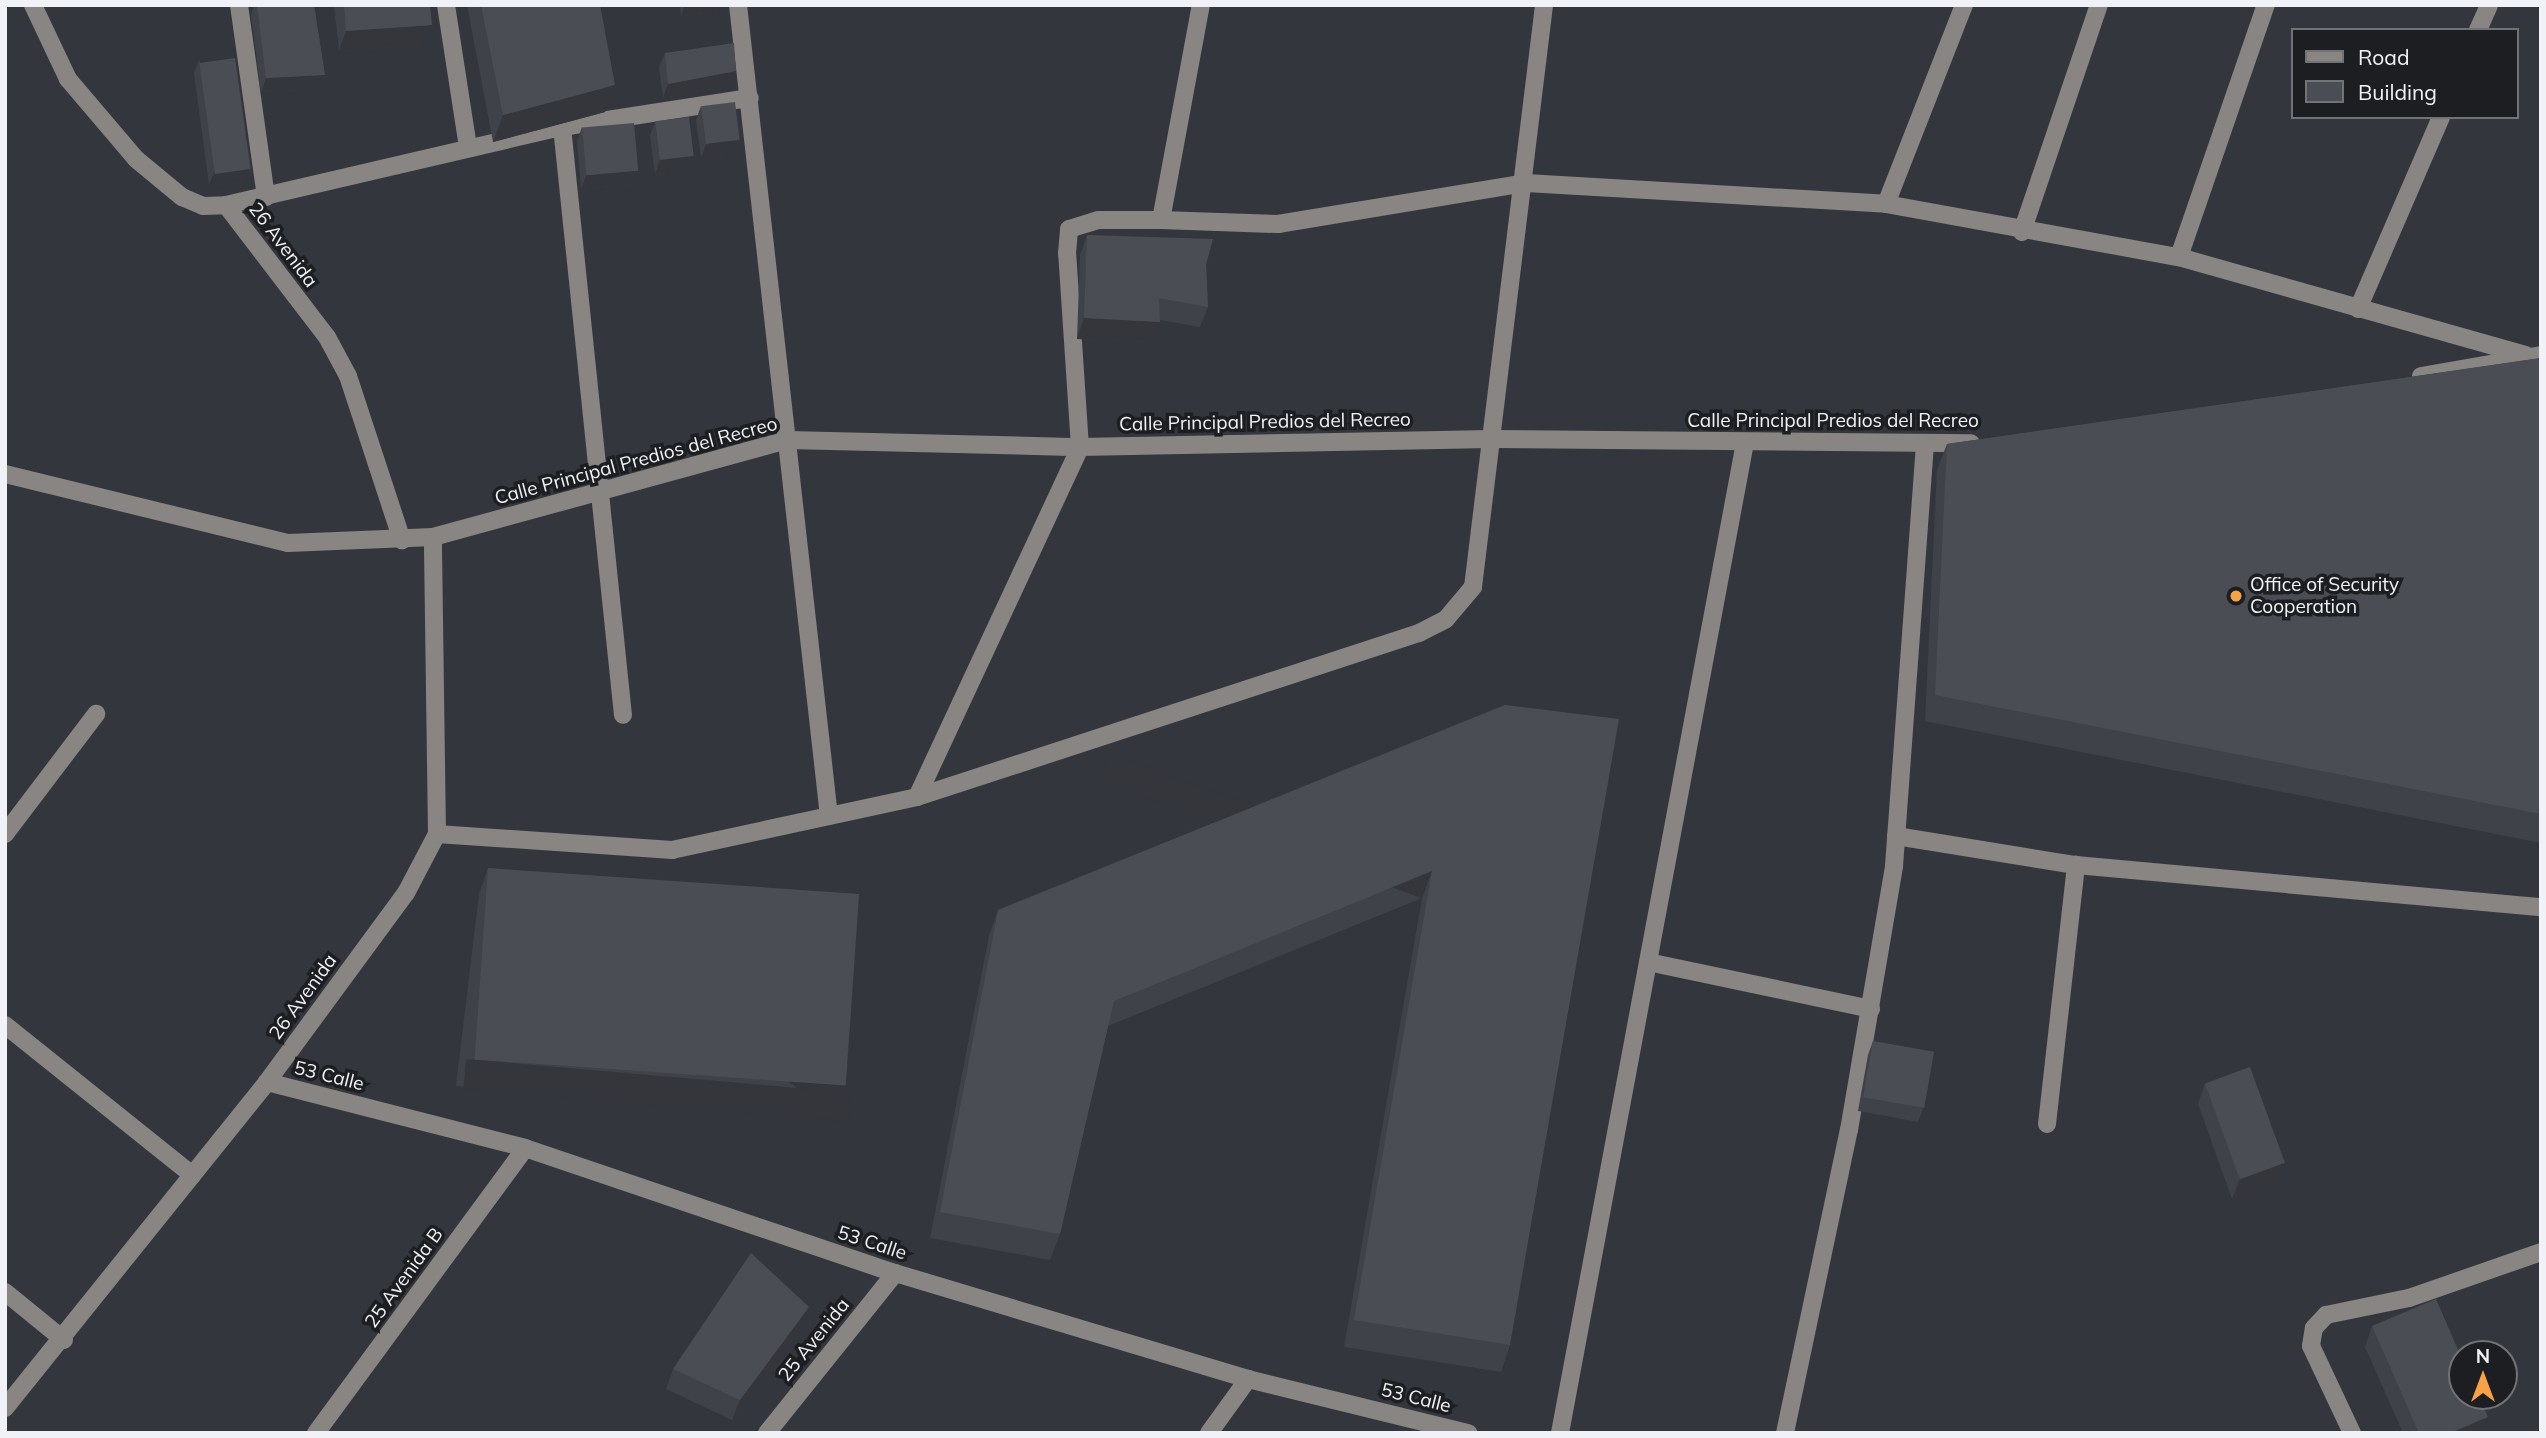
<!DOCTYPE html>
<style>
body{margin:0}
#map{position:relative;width:2546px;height:1438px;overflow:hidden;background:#34363d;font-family:Mulish,sans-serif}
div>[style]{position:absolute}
.minor>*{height:18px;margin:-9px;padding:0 9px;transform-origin:9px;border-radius:9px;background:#888582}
.wall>*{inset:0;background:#404249}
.shaded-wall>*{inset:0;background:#34363c;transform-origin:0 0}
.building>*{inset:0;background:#4b4d55;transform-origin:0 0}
.dots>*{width:19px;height:19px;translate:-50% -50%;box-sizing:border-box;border:4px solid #1d1e21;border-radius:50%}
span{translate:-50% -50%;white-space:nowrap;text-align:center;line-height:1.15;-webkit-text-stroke:7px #1d1e21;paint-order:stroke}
.street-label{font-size:19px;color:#f1f2f7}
.poi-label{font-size:19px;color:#f1f2f7}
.left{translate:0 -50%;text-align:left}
.frame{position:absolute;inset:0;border:7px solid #f1f2f7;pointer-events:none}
.legend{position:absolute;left:2291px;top:28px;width:228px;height:91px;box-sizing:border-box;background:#1d1e21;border:2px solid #727377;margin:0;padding:9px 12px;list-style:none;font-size:21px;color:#f1f2f7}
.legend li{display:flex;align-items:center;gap:14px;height:35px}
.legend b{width:35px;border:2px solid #727377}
.north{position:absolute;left:2448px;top:1340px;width:70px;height:70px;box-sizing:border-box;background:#1d1e21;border:2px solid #727377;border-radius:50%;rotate:0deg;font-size:19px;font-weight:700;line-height:28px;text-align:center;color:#f1f2f7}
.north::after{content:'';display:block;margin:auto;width:24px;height:32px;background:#f6a247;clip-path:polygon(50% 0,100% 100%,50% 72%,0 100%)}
</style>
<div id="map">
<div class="minor">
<div style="left:33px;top:5px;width:82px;rotate:64.7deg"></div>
<div style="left:68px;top:79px;width:105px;rotate:49.6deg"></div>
<div style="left:136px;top:159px;width:60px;rotate:39.6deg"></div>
<div style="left:182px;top:197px;width:23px;rotate:23deg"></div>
<div style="left:203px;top:206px;width:23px;rotate:-2deg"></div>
<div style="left:226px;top:205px;width:166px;rotate:52.6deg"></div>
<div style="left:327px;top:337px;width:44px;rotate:61.7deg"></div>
<div style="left:348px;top:376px;width:173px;rotate:71.8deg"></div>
<div style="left:239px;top:5px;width:194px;rotate:82deg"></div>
<div style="left:446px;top:5px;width:144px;rotate:81.2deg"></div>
<div style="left:738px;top:5px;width:816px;rotate:83.6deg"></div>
<div style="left:2478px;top:30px;width:27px;rotate:-66deg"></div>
<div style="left:562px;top:127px;width:591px;rotate:84.08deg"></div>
<div style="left:1886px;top:204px;width:214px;rotate:-68.6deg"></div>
<div style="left:226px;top:205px;width:345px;rotate:-13.1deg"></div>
<div style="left:562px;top:127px;width:190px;rotate:-8.8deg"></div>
<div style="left:1161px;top:220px;width:117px;rotate:2deg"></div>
<div style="left:1278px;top:224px;width:251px;rotate:-9.4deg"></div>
<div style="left:1526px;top:183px;width:361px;rotate:3.3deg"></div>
<div style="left:1886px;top:204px;width:298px;rotate:10.3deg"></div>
<div style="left:2179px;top:257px;width:360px;rotate:15.8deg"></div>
<div style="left:2022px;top:232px;width:240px;rotate:-71.3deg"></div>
<div style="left:2179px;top:257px;width:267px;rotate:-71deg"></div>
<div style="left:2358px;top:309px;width:209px;rotate:-66.6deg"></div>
<div style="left:2421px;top:376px;width:122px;rotate:-9.9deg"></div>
<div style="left:5px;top:474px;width:291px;rotate:13.7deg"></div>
<div style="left:288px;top:543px;width:145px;rotate:-2.4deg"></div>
<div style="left:433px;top:537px;width:368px;rotate:-15.3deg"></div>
<div style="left:788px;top:440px;width:292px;rotate:1.4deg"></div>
<div style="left:1080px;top:447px;width:411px;rotate:-1.1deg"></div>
<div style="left:1491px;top:439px;width:480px;rotate:0.5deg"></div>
<div style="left:917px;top:797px;width:528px;rotate:-18.09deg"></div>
<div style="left:1419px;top:633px;width:30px;rotate:-27deg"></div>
<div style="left:1446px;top:619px;width:42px;rotate:-49.8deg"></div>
<div style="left:1473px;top:587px;width:586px;rotate:-83.04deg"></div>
<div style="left:5px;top:834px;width:151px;rotate:-52.8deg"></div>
<div style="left:437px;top:834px;width:236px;rotate:3.9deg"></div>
<div style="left:672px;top:850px;width:251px;rotate:-12.2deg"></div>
<div style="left:917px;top:797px;width:386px;rotate:-65deg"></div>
<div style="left:1080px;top:447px;width:194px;rotate:-93.8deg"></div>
<div style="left:1067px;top:253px;width:24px;rotate:-85deg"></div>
<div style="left:1069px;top:229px;width:31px;rotate:-17deg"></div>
<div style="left:1099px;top:220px;width:62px"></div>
<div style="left:1161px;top:220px;width:219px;rotate:-79.5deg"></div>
<div style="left:1896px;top:836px;width:182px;rotate:9.2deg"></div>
<div style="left:2076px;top:865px;width:467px;rotate:5.2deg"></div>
<div style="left:1648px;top:962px;width:228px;rotate:11.9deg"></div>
<div style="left:5px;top:1025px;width:240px;rotate:38.7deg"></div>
<div style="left:267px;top:1082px;width:266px;rotate:14.3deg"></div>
<div style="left:525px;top:1148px;width:391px;rotate:18.7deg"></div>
<div style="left:895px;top:1273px;width:369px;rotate:16.7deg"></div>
<div style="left:1248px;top:1379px;width:227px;rotate:13.8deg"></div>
<div style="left:2047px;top:1124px;width:261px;rotate:-83.6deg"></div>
<div style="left:5px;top:1292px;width:76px;rotate:39.1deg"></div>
<div style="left:5px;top:1408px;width:418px;rotate:-51.2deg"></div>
<div style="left:267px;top:1082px;width:235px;rotate:-53.7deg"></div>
<div style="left:406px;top:893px;width:67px;rotate:-62.3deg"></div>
<div style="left:437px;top:834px;width:297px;rotate:-90.8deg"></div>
<div style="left:316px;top:1433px;width:353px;rotate:-53.7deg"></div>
<div style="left:767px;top:1433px;width:205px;rotate:-51.3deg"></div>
<div style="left:1209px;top:1433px;width:67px;rotate:-54.2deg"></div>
<div style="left:1560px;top:1433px;width:1007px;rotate:-79.42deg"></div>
<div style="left:1785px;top:1433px;width:310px;rotate:-78.1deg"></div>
<div style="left:1849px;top:1130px;width:268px;rotate:-80.3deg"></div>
<div style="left:1894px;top:866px;width:422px;rotate:-85.8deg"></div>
<div style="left:2352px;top:1433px;width:96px;rotate:-115.2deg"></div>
<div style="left:2311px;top:1346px;width:18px;rotate:-81deg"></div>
<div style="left:2314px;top:1328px;width:18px;rotate:-47deg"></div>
<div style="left:2326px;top:1315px;width:85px;rotate:-11.6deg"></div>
<div style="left:2409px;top:1298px;width:140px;rotate:-19.2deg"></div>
</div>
<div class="wall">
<div style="clip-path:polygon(254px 5px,314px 5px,325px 75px,320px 89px,261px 92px,251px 14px)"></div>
<div style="clip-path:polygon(334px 5px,430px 5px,424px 45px,339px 51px)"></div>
<div style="clip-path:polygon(467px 5px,600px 5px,605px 112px,493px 142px)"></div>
<div style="clip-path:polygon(680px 5px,723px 5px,720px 11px,681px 16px)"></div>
<div style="clip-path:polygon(665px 53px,736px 71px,731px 85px,663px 98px,659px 67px)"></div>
<div style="clip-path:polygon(199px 59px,245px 183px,209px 185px,194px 73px)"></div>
<div style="clip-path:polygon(701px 106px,740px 140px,735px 154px,701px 158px,696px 120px)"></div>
<div style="clip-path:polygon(655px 122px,694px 156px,689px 169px,655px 174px,650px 135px)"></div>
<div style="clip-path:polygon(582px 127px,633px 184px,581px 189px,577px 141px)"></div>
<div style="clip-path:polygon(1087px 235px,1206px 265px,1208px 307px,1200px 327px,1160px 320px,1153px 342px,1077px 339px,1080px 255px)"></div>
<div style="clip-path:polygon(2541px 358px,2541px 843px,1925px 721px,1937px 470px,1947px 444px)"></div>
<div style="clip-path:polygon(1505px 705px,1510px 1345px,1501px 1372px,1344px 1347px,1422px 898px,1108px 1026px,1060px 1234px,1050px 1260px,930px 1238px,989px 936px,998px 910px)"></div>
<div style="clip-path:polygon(488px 868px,841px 1119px,456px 1086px,479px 894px)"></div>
<div style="clip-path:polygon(1873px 1041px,1923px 1109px,1918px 1122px,1858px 1111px,1868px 1055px)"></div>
<div style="clip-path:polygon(2205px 1083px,2284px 1163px,2277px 1183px,2232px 1199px,2198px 1104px)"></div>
<div style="clip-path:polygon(809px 1307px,802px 1327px,732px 1420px,666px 1389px,673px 1369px)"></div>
<div style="clip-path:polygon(2372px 1326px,2482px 1433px,2403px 1433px,2365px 1347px)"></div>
</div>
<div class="shaded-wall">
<div style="clip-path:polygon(685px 5px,723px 5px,720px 11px,681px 16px)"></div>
<div style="clip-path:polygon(432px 25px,424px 45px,339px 51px,346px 31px)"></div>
<div style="clip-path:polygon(736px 71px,731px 85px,663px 98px,668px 84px)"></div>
<div style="clip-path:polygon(325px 75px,320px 89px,261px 92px,266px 78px)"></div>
<div style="clip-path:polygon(615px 85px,605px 112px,493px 142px,503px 115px)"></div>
<div style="clip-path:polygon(740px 140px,735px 154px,701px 158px,706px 144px)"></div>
<div style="clip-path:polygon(694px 156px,689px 169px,655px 174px,660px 160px)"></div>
<div style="clip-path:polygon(250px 169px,245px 183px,209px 185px,214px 172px)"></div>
<div style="clip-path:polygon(638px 171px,633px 184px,581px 189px,586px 175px)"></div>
<div style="clip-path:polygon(1084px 318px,1160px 322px,1153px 342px,1077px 339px)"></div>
<div style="left:1432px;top:871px;width:29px;height:344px;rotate:110deg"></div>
<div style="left:466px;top:1059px;width:386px;height:29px;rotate:5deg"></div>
<div style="clip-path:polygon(2284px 1163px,2277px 1183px,2232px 1199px,2240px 1179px)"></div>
<div style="clip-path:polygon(809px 1307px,802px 1327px,732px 1420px,740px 1400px)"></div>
<div style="clip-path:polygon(2488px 1417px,2482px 1433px,2450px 1433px)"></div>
</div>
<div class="building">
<div style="clip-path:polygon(257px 5px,314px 5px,325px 75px,266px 78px)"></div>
<div style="clip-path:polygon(344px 5px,430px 5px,432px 25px,346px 31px)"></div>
<div style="clip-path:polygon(481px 5px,600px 5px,615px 85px,503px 115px)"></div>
<div style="clip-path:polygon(734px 43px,736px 71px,668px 84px,665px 53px)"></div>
<div style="left:235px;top:58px;width:112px;height:36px;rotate:82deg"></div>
<div style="left:735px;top:102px;width:38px;height:34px;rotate:83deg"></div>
<div style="left:689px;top:117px;width:39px;height:34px;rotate:83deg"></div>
<div style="left:634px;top:123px;width:48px;height:52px;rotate:85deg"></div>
<div style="clip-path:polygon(1087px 235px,1213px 239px,1206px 265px,1208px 307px,1159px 298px,1160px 322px,1084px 318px)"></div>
<div style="clip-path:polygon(2541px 358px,2541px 814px,1935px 695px,1947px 444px)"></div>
<div style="clip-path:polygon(1505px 705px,1619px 719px,1510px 1345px,1354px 1320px,1432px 871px,1114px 1001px,1060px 1234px,940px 1212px,998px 910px)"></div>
<div style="left:488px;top:868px;width:372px;height:192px;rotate:4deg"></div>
<div style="left:1873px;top:1041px;width:62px;height:57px;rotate:10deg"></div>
<div style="left:2250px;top:1067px;width:102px;height:48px;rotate:70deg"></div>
<div style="clip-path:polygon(751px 1253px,809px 1307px,740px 1400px,673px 1369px)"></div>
<div style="clip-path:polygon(2436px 1299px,2462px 1359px,2462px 1396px,2479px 1396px,2488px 1417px,2450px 1433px,2419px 1433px,2372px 1326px)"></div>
</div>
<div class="dots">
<div style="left:2236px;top:596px;background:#f6a247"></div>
</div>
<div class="street-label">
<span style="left:283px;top:245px;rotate:53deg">26 Avenida</span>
<span style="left:1833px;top:421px">Calle Principal Predios del Recreo</span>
<span style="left:1265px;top:422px;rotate:-1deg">Calle Principal Predios del Recreo</span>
<span style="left:636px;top:461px;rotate:-15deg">Calle Principal Predios del Recreo</span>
<span style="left:303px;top:997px;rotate:-54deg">26 Avenida</span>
<span style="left:329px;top:1076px;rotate:14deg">53 Calle</span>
<span style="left:872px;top:1243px;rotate:18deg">53 Calle</span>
<span style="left:404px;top:1278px;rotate:-54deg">25 Avenida B</span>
<span style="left:814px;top:1340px;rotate:-51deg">25 Avenida</span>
<span style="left:1416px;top:1398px;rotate:14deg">53 Calle</span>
</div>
<div class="poi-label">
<span class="left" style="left:2250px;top:596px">Office of Security<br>Cooperation</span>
</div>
<div class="frame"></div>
<ul class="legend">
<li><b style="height:9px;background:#888582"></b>Road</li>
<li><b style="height:19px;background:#4b4d55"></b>Building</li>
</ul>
<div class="north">N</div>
</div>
